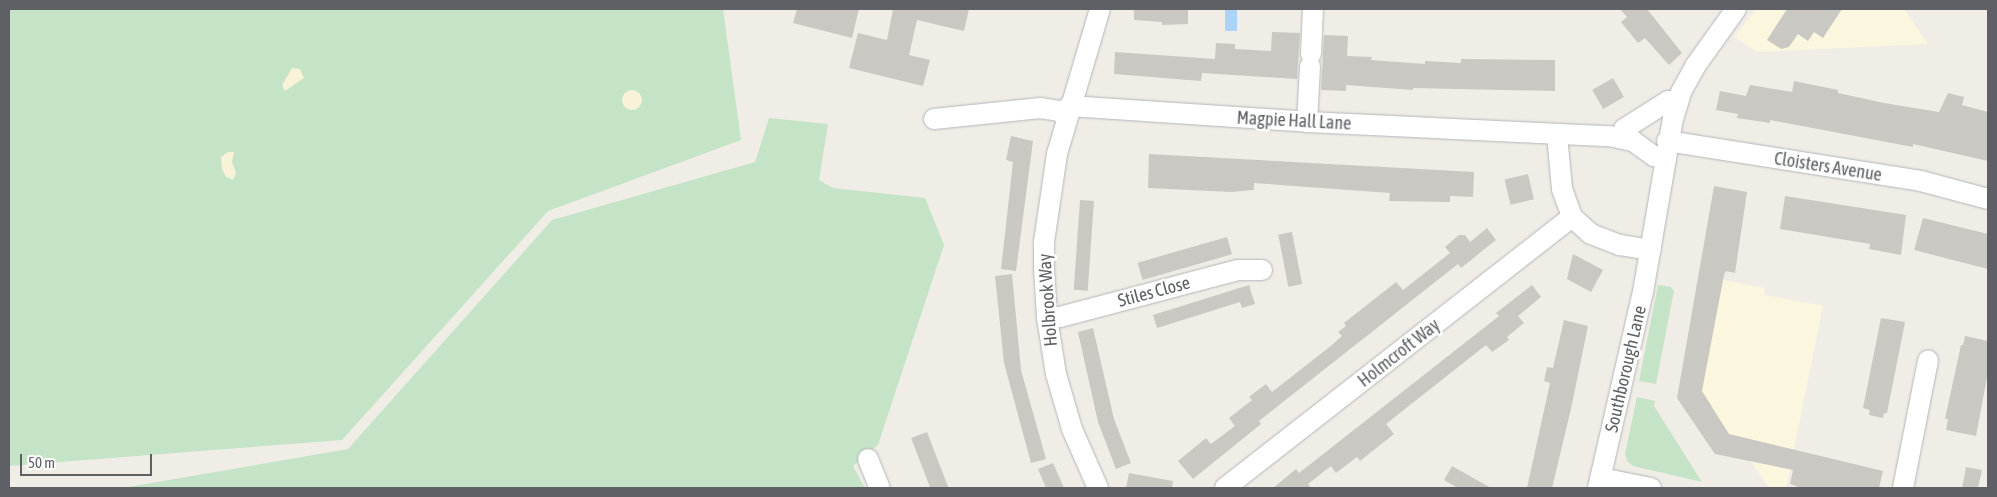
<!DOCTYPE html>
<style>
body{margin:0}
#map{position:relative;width:1997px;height:497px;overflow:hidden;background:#efede6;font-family:"Asap Condensed",sans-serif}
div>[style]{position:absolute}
.commercial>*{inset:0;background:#fbf7df}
.green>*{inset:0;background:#c5e4c7}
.sand>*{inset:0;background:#f8f2d8}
.round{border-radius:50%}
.water>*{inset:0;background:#add2f8;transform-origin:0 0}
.building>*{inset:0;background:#cac8c2;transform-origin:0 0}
.roads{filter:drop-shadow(0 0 1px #b3b5ba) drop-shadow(0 0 1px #b3b5ba)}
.minor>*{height:20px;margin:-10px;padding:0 10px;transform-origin:10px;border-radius:10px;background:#fff}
span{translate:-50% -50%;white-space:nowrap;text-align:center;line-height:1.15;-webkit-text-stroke:5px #fff;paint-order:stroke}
.street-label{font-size:18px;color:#5e6065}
.frame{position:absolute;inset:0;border:10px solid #5e6065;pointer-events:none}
.scale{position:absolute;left:20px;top:454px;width:132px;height:22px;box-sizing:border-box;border:2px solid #5e6065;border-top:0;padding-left:6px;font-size:15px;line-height:18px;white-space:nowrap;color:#5e6065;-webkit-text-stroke:4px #fff;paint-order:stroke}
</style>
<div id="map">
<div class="commercial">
<div style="clip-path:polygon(1757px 9px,1904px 9px,1928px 44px,1758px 52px,1734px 37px)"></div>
<div style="clip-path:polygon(1701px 276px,1765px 288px,1764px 295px,1823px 306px,1786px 488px,1770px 488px,1750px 461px,1677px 398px)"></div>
</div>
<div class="green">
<div style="clip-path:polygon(9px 9px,723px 9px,741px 140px,548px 211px,342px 440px,9px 466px)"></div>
<div style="clip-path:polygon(769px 118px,828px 124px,819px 180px,833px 188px,925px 198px,944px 245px,878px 445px,853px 466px,865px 488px,122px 488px,348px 449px,552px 220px,755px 162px)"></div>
<div style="clip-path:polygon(1658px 285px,1671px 287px,1674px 291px,1656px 384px,1639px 381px)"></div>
<div style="clip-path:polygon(1637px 397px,1655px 401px,1654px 406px,1702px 482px,1633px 466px,1627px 461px,1625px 454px)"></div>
</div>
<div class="sand">
<div style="clip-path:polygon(292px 68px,300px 69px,304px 78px,285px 91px,282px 85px)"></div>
<div class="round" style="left:622px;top:90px;width:20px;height:20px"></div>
<div style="clip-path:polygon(228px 152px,234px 152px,232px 162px,236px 173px,233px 180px,226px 177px,222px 169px,221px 157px)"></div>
</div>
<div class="water">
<div style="left:1225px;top:9px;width:12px;height:22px"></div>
</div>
<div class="building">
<div style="clip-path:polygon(797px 9px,859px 9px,852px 38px,793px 23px)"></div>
<div style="clip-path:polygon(893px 9px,969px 9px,964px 31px,917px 20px,909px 55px,930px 60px,923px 86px,849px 68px,858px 33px,887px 40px)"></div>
<div style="clip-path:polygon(1134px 9px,1188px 10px,1188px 24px,1162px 25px,1162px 22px,1134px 20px)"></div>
<div style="clip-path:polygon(1620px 9px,1647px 9px,1682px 53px,1669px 65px,1645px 38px,1638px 43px,1621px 22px,1627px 17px)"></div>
<div style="clip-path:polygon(1787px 9px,1842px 9px,1823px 38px,1814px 32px,1808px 41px,1798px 34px,1789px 47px,1781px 49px,1767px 40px)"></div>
<div style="clip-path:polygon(1272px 32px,1300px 33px,1297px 79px,1202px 73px,1201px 81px,1114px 74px,1115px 52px,1215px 59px,1216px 43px,1235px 44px,1235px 49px,1271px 51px)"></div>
<div style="clip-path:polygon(1324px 35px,1348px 36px,1347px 56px,1372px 57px,1371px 60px,1425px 64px,1425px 61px,1461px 63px,1461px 59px,1555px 60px,1555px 91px,1413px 88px,1413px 90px,1346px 85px,1346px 91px,1321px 90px)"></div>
<div style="left:1613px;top:78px;width:22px;height:24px;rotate:60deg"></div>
<div style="clip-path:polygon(1794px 81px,1838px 90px,1838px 93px,1884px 103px,1939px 112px,1948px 93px,1964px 97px,1962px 105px,1988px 112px,1988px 161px,1913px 144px,1913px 147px,1770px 120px,1770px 123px,1737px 118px,1738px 114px,1716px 110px,1720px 91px,1746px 96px,1750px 85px,1792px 92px)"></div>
<div style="clip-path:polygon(1011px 136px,1033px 141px,1016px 271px,1001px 269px,1013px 162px,1006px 160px)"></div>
<div style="clip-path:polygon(1149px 154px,1474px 172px,1473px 197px,1450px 196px,1450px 202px,1389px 201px,1390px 193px,1254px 183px,1254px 190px,1231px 192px,1148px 188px)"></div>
<div style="left:1528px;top:174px;width:26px;height:24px;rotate:77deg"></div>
<div style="clip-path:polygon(1714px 186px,1747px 192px,1735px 273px,1726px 271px,1724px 275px,1702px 391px,1729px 434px,1883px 471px,1879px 488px,1801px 488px,1790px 484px,1793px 470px,1715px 454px,1677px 398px)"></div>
<div style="clip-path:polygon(1785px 196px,1906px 215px,1901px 255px,1869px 249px,1870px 244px,1780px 229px)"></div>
<div style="left:1080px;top:200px;width:14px;height:90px;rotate:4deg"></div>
<div style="clip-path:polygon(1923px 218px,1988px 234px,1988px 269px,1914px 250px)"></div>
<div style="clip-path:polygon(1487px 228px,1496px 240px,1461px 268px,1458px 264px,1259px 421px,1261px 424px,1193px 479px,1178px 461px,1206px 438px,1211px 444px,1235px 426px,1229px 418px,1252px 400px,1249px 397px,1266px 384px,1272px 392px,1332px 345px,1342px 336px,1338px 332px,1346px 326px,1344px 323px,1396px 282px,1403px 290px,1450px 253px,1445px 247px,1459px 235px,1465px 235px,1470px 242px)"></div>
<div style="left:1292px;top:232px;width:53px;height:14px;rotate:79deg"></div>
<div style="left:1227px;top:237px;width:18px;height:93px;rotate:74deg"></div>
<div style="clip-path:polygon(1573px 254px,1603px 270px,1591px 292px,1567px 279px)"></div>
<div style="clip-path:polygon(1012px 274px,1021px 370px,1046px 459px,1031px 463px,1004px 363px,995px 276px)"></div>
<div style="clip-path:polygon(1249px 285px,1255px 304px,1242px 308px,1240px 302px,1157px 328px,1153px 315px)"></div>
<div style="clip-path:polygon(1532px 285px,1541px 297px,1518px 316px,1524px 323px,1507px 337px,1509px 340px,1492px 352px,1486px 345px,1386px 424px,1394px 434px,1360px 461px,1357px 457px,1336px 473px,1331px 466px,1308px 484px,1311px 488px,1273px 488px,1296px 469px,1299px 473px,1499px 316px,1496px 313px)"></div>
<div style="clip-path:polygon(1881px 318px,1905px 322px,1887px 413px,1884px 413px,1883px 418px,1869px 415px,1870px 410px,1863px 408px)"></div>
<div style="clip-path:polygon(1564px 320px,1588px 326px,1571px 409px,1552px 488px,1527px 488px,1550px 383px,1544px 381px,1547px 367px,1553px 368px)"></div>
<div style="clip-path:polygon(1093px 328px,1114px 419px,1131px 463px,1116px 469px,1098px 422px,1078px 332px)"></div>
<div style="clip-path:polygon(1965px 336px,1988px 341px,1988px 372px,1976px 436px,1946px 430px,1948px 419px,1945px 419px,1961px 345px,1963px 345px)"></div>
<div style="left:927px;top:432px;width:60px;height:17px;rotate:69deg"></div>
<div style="clip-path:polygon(1053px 463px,1064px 488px,1046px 488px,1038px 469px)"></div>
<div style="clip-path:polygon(1452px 466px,1491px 488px,1458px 488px,1444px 480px)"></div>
<div style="clip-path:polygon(1966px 467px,1982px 470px,1978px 488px,1962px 488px)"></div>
<div style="clip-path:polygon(1129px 473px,1173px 481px,1172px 488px,1126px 488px)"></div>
</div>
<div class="roads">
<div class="minor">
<div style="left:1311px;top:54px;width:45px;rotate:-87.5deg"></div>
<div style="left:1069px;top:106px;width:239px;rotate:3.8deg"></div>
<div style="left:1307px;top:122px;width:302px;rotate:2.7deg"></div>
<div style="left:1609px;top:136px;width:25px;rotate:12deg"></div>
<div style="left:1633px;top:141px;width:26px;rotate:36deg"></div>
<div style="left:1654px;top:156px;width:10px;rotate:11deg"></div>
<div style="left:934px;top:119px;width:107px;rotate:-5.9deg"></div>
<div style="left:1040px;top:108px;width:19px;rotate:9deg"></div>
<div style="left:1059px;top:111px;width:9px;rotate:41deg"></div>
<div style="left:1307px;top:122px;width:56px;rotate:-86.9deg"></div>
<div style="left:1557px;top:135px;width:54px;rotate:84.7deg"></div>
<div style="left:1562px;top:189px;width:30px;rotate:70deg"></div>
<div style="left:1572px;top:217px;width:25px;rotate:42deg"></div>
<div style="left:1591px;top:234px;width:31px;rotate:21deg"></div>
<div style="left:1620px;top:245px;width:31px;rotate:9deg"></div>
<div style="left:1622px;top:138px;width:9px;rotate:-77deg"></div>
<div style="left:1624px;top:129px;width:52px;rotate:-32.5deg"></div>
<div style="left:1668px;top:101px;width:10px;rotate:11deg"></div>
<div style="left:1667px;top:141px;width:257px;rotate:8.9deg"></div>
<div style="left:1921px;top:181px;width:69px;rotate:15deg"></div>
<div style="left:1047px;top:318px;width:13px;rotate:-4deg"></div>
<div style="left:1060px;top:317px;width:184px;rotate:-14.8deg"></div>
<div style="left:1238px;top:270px;width:24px"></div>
<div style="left:868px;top:459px;width:31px;rotate:68deg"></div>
<div style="left:1601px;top:478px;width:51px;rotate:11.3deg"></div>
<div style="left:1098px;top:488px;width:64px;rotate:-113.8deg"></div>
<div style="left:1072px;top:429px;width:57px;rotate:-106.2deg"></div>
<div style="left:1056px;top:374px;width:57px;rotate:-99.1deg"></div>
<div style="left:1047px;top:318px;width:50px;rotate:-93.4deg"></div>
<div style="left:1044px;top:268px;width:26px;rotate:-90deg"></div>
<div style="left:1044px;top:242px;width:89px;rotate:-81.6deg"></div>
<div style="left:1057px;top:154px;width:151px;rotate:-73.5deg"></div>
<div style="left:1225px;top:488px;width:440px;rotate:-38deg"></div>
<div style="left:1598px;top:488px;width:201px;rotate:-77.1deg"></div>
<div style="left:1643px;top:292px;width:176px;rotate:-80.2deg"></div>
<div style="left:1673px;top:119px;width:28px;rotate:-73deg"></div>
<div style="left:1681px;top:92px;width:31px;rotate:-61deg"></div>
<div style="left:1696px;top:65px;width:69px;rotate:-54.5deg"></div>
<div style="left:1903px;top:488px;width:130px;rotate:-78.9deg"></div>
</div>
</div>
<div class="street-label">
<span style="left:1294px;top:121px;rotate:3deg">Magpie Hall Lane</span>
<span style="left:1828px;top:167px;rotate:9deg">Cloisters Avenue</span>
<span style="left:1154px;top:292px;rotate:-15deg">Stiles Close</span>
<span style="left:1048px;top:300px;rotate:-94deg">Holbrook Way</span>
<span style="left:1399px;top:353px;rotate:-38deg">Holmcroft Way</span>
<span style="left:1626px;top:369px;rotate:-77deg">Southborough Lane</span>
</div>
<div class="frame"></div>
<div class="scale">50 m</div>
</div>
